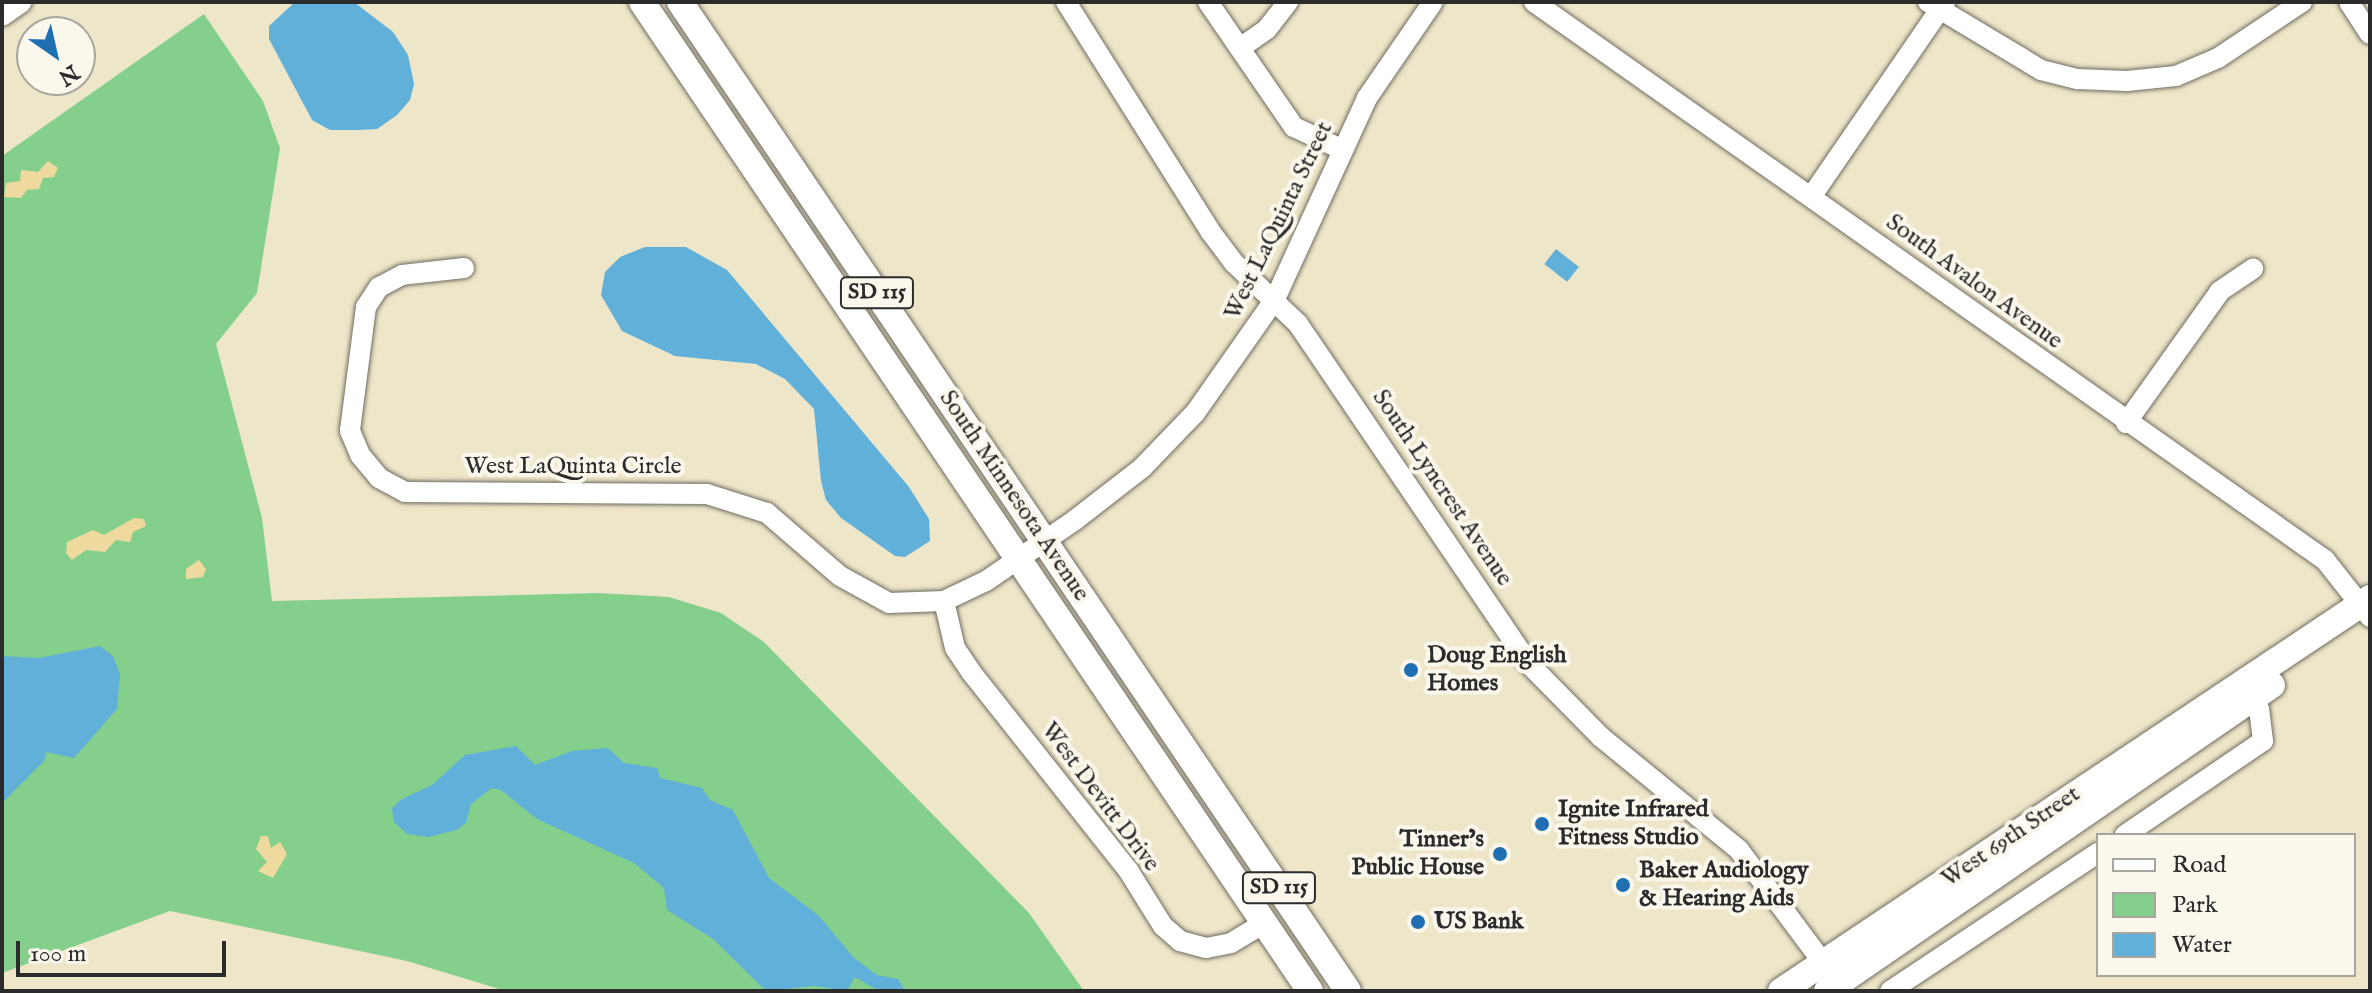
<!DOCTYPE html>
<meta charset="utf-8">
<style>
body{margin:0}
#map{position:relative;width:2372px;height:993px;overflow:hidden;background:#eee6c8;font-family:"IM FELL English",serif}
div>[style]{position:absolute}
.green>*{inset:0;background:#84cf8c}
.sand>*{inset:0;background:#eeda9e}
.water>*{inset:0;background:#60b0da;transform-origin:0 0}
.roads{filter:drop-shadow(0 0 2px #6f6c62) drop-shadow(0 0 2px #6f6c62)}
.minor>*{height:20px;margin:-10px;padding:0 10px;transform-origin:10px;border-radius:10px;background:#fff}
.major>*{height:26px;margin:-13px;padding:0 13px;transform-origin:13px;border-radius:13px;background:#fff}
.dots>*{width:22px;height:22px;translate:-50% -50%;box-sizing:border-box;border:4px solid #fbf7ec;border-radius:50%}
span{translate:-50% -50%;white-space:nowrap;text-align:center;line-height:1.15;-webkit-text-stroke:8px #fbf7ec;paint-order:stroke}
.shield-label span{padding:2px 6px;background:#fbf7ec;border:2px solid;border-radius:6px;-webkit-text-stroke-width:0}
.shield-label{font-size:22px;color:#2b2b2b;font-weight:700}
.street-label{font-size:24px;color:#2b2b2b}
.poi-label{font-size:24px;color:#2b2b2b;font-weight:700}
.left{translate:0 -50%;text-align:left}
.right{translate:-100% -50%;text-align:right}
.frame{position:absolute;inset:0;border:4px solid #2b2b2b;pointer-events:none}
.legend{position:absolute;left:2096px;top:833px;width:260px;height:144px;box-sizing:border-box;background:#fbf7ec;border:2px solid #a8a59f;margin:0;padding:10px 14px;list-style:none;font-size:24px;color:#2b2b2b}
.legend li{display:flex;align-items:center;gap:16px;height:40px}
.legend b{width:40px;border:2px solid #a8a59f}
.north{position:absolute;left:16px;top:16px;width:80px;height:80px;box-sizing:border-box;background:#fbf7ec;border:2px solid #a8a59f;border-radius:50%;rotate:146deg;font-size:22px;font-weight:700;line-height:32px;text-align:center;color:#2b2b2b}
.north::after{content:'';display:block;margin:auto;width:28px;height:36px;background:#1f6fb2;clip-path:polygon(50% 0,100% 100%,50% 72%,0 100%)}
.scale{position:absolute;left:16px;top:941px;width:210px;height:36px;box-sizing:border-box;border:4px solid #2b2b2b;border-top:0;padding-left:10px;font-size:24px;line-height:28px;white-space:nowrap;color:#2b2b2b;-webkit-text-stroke:6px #fbf7ec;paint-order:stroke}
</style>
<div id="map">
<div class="green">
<div style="clip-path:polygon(204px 14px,263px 101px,280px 148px,257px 293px,216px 344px,262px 518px,272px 601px,598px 593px,669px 597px,721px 613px,764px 642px,1029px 913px,1084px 991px,506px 991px,407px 961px,170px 911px,2px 973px,2px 156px)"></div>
</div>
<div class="sand">
<div style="clip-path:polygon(48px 161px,58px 168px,54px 177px,43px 178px,39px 189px,27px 190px,21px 198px,4px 197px,6px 183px,20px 181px,21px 170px,38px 172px)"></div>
<div style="clip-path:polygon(134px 518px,144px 519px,146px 526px,133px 532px,130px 542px,116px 540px,105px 552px,86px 550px,72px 560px,66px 553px,67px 542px,93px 530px,104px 535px)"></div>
<div style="clip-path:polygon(199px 560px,206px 569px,203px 577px,186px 579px,186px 569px)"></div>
<div style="clip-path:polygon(261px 836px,268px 836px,271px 848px,280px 842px,287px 854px,273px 878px,258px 871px,267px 862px,256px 849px)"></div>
</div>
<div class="water">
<div style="clip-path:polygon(295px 2px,354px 2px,393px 32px,408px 55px,414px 84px,410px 100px,397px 115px,377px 129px,359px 130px,330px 130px,312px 120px,269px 39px,269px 26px)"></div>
<div style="clip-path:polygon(645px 247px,686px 247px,727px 270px,909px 487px,929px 519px,930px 541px,905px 557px,895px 556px,841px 518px,826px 500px,821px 481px,814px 409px,785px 379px,756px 364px,675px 356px,622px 331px,601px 295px,605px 272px,620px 257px)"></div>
<div style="left:1556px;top:249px;width:29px;height:19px;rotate:38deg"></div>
<div style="clip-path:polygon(100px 646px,113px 656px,120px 674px,117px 709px,74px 758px,46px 752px,44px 761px,2px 803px,2px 656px,39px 658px)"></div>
<div style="clip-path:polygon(516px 746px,535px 765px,572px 751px,608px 748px,624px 763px,657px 768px,660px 778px,702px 788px,710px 800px,733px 810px,769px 878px,819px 916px,854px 958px,877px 975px,898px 979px,905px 991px,879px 991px,855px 977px,847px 991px,815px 986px,766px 991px,713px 939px,667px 910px,664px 888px,634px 863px,537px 819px,501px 790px,492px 788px,471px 804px,466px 823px,456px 830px,428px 837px,407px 834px,394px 822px,392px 808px,402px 799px,432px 785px,465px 755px)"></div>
</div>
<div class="roads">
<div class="minor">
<div style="left:1066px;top:2px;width:271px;rotate:57.8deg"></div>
<div style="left:1210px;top:231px;width:40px;rotate:53deg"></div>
<div style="left:1234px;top:263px;width:88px;rotate:43.6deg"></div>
<div style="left:1298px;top:324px;width:410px;rotate:55.8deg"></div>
<div style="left:1528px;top:663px;width:104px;rotate:45.4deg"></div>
<div style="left:1601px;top:737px;width:178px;rotate:39.3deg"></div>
<div style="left:1739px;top:850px;width:152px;rotate:53.3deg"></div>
<div style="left:1208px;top:2px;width:152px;rotate:55.5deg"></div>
<div style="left:1294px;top:127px;width:54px;rotate:25.1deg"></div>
<div style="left:1534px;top:2px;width:968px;rotate:35.2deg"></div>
<div style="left:2325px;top:560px;width:73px;rotate:51.7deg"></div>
<div style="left:1928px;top:2px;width:132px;rotate:31deg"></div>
<div style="left:2041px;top:70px;width:38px;rotate:14deg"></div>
<div style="left:2078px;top:79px;width:49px;rotate:2.3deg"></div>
<div style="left:2127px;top:81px;width:49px;rotate:-5.8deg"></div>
<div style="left:2176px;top:76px;width:46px;rotate:-23.2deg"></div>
<div style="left:2218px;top:58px;width:101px;rotate:-33.7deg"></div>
<div style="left:2349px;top:2px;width:38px;rotate:57deg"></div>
<div style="left:2px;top:16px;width:24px;rotate:-35deg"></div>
<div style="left:1240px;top:48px;width:33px;rotate:-35deg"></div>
<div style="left:1267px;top:29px;width:34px;rotate:-52deg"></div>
<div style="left:1811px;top:197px;width:237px;rotate:-55.5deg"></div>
<div style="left:464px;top:268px;width:62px;rotate:173.6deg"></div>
<div style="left:402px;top:275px;width:26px;rotate:152deg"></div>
<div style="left:379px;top:287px;width:24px;rotate:123deg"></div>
<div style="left:366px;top:307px;width:125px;rotate:97.4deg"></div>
<div style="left:350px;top:431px;width:26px;rotate:67deg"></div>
<div style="left:360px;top:455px;width:30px;rotate:50deg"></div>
<div style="left:379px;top:478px;width:30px;rotate:28deg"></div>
<div style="left:405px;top:492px;width:302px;rotate:0.4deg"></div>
<div style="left:707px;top:494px;width:63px;rotate:17.6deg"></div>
<div style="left:767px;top:513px;width:96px;rotate:40.8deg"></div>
<div style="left:840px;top:576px;width:56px;rotate:28.9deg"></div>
<div style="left:889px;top:603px;width:55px;rotate:-2.1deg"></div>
<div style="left:944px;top:601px;width:47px;rotate:-25.5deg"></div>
<div style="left:986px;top:581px;width:108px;rotate:-34.4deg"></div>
<div style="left:1075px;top:520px;width:85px;rotate:-37.8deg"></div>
<div style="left:1142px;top:468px;width:76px;rotate:-46.1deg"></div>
<div style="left:1195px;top:413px;width:139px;rotate:-54.9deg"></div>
<div style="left:1275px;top:299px;width:221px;rotate:-65.4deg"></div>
<div style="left:1367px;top:98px;width:116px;rotate:-55.5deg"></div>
<div style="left:2126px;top:423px;width:162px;rotate:-54.5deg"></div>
<div style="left:2220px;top:291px;width:40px;rotate:-34deg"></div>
<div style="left:944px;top:601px;width:48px;rotate:76.8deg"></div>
<div style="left:955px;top:648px;width:29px;rotate:56deg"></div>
<div style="left:971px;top:672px;width:253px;rotate:51.6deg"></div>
<div style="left:1128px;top:870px;width:66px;rotate:58deg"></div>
<div style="left:1163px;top:926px;width:23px;rotate:41deg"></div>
<div style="left:1180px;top:941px;width:27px;rotate:15deg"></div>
<div style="left:1206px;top:948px;width:25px;rotate:-11deg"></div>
<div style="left:1231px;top:943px;width:39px;rotate:-31deg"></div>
<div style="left:2125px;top:835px;width:167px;rotate:-34.3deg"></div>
<div style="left:2263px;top:741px;width:32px;rotate:-97deg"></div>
<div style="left:2259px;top:709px;width:27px;rotate:-124deg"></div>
<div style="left:1890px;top:991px;width:250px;rotate:-33.6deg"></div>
</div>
<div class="major">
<div style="left:642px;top:2px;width:1193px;rotate:55.96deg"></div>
<div style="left:680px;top:2px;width:1193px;rotate:55.96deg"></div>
<div style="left:1781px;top:991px;width:708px;rotate:-33.71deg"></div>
<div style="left:1827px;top:991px;width:540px;rotate:-34.51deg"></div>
</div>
</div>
<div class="dots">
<div style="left:1411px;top:670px;background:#1f6fb2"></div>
<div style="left:1542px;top:824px;background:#1f6fb2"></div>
<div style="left:1500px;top:854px;background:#1f6fb2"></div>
<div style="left:1623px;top:885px;background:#1f6fb2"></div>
<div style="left:1418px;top:922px;background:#1f6fb2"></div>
</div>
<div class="shield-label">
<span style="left:877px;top:293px">SD 115</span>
<span style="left:1279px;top:888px">SD 115</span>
</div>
<div class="street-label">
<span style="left:1279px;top:221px;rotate:-64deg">West LaQuinta Street</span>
<span style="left:1974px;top:282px;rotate:36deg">South Avalon Avenue</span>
<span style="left:573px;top:467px">West LaQuinta Circle</span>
<span style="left:1442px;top:488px;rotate:56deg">South Lyncrest Avenue</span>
<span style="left:1014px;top:496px;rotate:56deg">South Minnesota Avenue</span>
<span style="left:1100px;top:797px;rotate:53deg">West Devitt Drive</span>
<span style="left:2011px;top:837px;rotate:-34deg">West 69th Street</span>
</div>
<div class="poi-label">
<span class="left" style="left:1427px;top:670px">Doug English<br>Homes</span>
<span class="left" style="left:1558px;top:824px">Ignite Infrared<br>Fitness Studio</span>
<span class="right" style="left:1484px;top:854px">Tinner’s<br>Public House</span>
<span class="left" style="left:1639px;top:885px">Baker Audiology<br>&amp; Hearing Aids</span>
<span class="left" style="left:1434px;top:922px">US Bank</span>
</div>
<div class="frame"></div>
<ul class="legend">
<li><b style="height:10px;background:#fff"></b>Road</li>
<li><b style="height:22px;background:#84cf8c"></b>Park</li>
<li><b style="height:22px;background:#60b0da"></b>Water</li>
</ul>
<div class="north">N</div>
<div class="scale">100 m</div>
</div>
